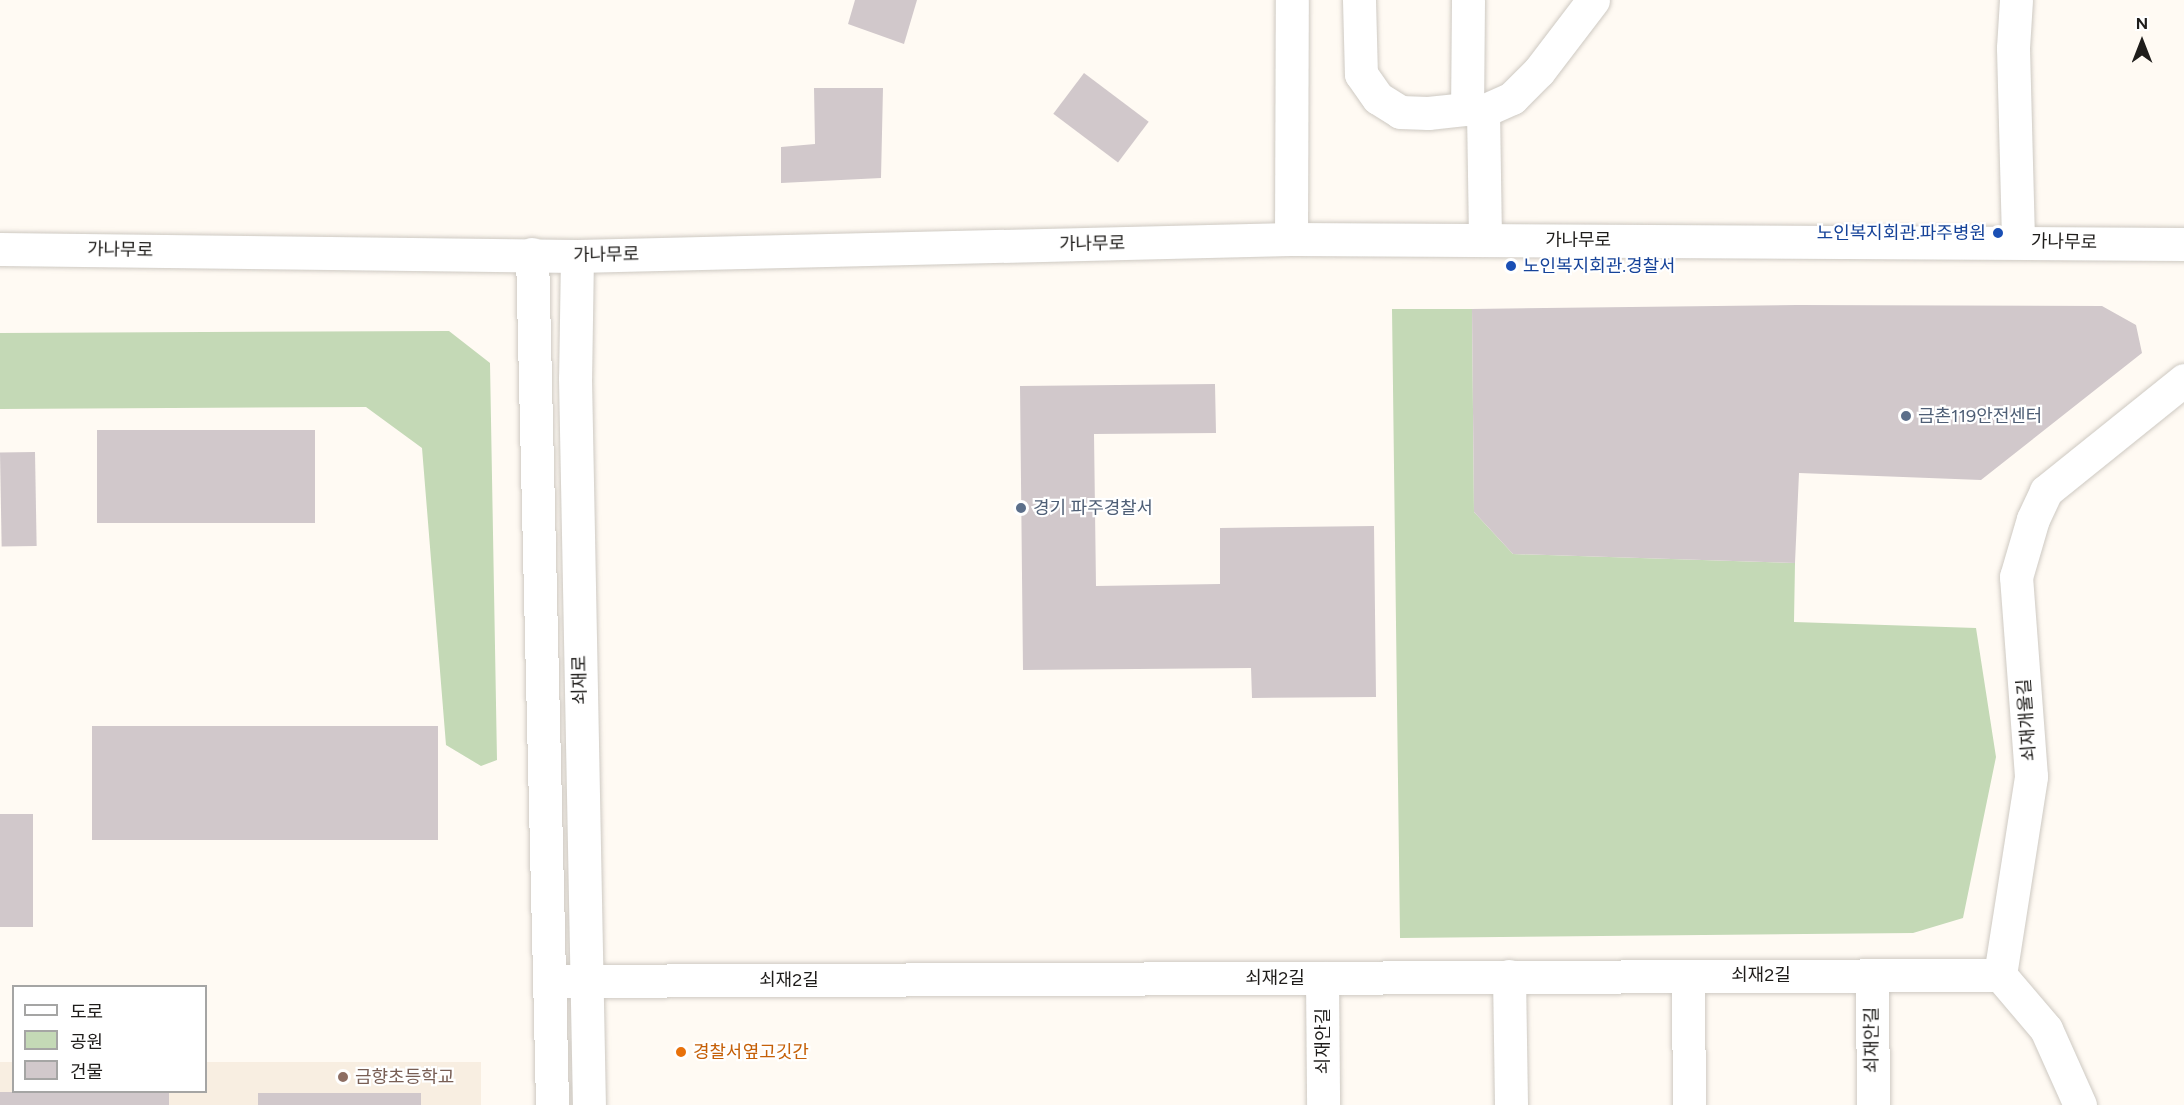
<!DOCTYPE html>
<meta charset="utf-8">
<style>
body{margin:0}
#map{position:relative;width:2184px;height:1105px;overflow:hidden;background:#fffaf3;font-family:Figtree,"Noto Sans KR",sans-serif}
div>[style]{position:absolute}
.built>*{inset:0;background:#f8eee1}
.green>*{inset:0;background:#c4d9b6}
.building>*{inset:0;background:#d1c8cb;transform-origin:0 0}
.roads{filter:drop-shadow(0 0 2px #cec9c2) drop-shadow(0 0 2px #cec9c2)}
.minor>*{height:33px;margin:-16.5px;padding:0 16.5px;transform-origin:16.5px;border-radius:16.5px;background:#fff}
.dots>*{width:16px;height:16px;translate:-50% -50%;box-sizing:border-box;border:3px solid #fff;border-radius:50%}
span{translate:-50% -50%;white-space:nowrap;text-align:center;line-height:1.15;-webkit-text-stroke:4.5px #fff;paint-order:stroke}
.transit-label{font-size:18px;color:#164399}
.right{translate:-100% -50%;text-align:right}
.left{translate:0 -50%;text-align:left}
.street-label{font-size:18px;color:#1f1d1b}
.service-label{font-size:18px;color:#4e5e75}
.food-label{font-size:18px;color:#c56008}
.education-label{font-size:18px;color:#785e54}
.legend{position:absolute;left:12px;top:985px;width:195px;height:108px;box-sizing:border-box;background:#fff;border:2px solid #a5a5a4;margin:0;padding:8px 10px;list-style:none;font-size:18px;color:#1f1d1b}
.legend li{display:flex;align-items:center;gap:12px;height:30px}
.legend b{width:30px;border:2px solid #a5a5a4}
.north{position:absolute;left:2112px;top:12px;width:60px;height:60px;-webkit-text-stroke:4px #fff;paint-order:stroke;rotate:0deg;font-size:16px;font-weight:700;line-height:24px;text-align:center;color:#1f1d1b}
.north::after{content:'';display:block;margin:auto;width:21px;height:27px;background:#1f1d1b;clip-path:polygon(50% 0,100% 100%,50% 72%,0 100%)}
</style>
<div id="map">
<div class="built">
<div style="clip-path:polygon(0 1062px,13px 1062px,14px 1092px,206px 1092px,206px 1062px,481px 1062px,481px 1105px,0 1105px)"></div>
</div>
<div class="green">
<div style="clip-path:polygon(1392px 309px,1472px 309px,1474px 512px,1513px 554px,1795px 563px,1794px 622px,1976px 628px,1996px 757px,1963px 918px,1913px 933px,1400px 938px)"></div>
<div style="clip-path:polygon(449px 331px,490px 363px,497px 760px,481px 766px,446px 745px,422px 448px,366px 407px,0 409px,0 333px)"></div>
</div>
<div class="building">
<div style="clip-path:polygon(855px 0,917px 0,904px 44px,848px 24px)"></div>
<div style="left:1084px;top:73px;width:81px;height:51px;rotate:37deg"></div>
<div style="clip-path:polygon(814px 88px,883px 88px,881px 178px,781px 183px,781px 147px,815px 144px)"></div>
<div style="clip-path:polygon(1797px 305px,2102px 306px,2136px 325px,2142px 353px,1981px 480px,1799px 473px,1795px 563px,1513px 554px,1474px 512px,1472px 309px)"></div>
<div style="clip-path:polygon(1215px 384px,1216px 433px,1094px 434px,1096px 586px,1220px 584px,1220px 528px,1374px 526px,1376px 697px,1252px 698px,1251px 668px,1023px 670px,1020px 386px)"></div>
<div style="left:315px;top:430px;width:93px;height:218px;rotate:90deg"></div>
<div style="left:35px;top:452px;width:94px;height:35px;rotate:89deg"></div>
<div style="left:92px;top:726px;width:346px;height:114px"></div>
<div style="left:0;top:814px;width:33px;height:113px"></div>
<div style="left:0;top:1092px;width:169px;height:13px"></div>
<div style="left:421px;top:1093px;width:12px;height:163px;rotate:90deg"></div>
</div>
<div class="roads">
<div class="minor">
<div style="left:1359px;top:0;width:74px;rotate:88.5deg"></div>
<div style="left:1361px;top:74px;width:29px;rotate:55deg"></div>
<div style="left:1378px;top:98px;width:26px;rotate:32deg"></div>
<div style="left:1400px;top:112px;width:28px;rotate:2deg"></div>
<div style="left:1428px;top:113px;width:39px;rotate:-6deg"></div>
<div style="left:1468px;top:0;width:109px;rotate:90.5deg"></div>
<div style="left:1467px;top:109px;width:16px;rotate:7deg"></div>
<div style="left:1483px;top:111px;width:32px;rotate:-24deg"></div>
<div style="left:1512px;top:98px;width:38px;rotate:-45deg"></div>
<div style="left:1539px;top:71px;width:89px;rotate:-52.7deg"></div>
<div style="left:2016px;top:0;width:48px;rotate:93.6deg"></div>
<div style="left:2013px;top:48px;width:193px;rotate:88.5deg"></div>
<div style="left:1483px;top:111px;width:129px;rotate:89.1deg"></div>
<div style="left:1291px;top:239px;width:239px;rotate:-89.8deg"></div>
<div style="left:0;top:249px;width:577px;rotate:0.7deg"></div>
<div style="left:577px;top:256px;width:714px;rotate:-1.36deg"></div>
<div style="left:1291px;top:239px;width:893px;rotate:0.32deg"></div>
<div style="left:532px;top:254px;width:851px;rotate:88.65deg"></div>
<div style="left:577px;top:256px;width:122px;rotate:90.9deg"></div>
<div style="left:575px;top:378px;width:727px;rotate:88.9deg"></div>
<div style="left:1872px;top:975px;width:130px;rotate:89.6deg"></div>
<div style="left:1509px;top:976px;width:129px;rotate:89.1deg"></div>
<div style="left:1688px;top:976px;width:129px;rotate:89.6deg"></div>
<div style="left:1322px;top:978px;width:127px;rotate:89.5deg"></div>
<div style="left:549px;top:981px;width:1451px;rotate:-0.24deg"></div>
<div style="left:2080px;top:1105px;width:83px;rotate:-114.1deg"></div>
<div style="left:2046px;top:1029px;width:71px;rotate:-130.4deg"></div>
<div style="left:2000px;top:975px;width:201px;rotate:-81.1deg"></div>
<div style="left:2031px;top:776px;width:200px;rotate:-94.3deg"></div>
<div style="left:2016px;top:577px;width:60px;rotate:-73.7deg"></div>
<div style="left:2033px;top:519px;width:31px;rotate:-65deg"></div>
<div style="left:2046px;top:491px;width:177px;rotate:-38.8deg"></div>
</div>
</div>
<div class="dots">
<div style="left:1998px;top:233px;background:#1a4fb4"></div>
<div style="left:1511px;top:266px;background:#1a4fb4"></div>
<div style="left:1906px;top:416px;background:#5c6f8a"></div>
<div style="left:1021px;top:508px;background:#5c6f8a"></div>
<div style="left:681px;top:1052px;background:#e8710a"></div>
<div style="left:343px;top:1077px;background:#8d6e63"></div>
</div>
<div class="transit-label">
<span class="right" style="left:1986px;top:233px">노인복지회관.파주병원</span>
<span class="left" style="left:1523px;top:266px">노인복지회관.경찰서</span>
</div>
<div class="street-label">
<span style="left:1578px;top:240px">가나무로</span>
<span style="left:2064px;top:242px;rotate:1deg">가나무로</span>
<span style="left:1092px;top:244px;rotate:-1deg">가나무로</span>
<span style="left:120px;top:250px;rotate:1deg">가나무로</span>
<span style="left:606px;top:255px;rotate:-1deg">가나무로</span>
<span style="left:580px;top:680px;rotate:-91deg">쇠재로</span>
<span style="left:2027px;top:720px;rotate:-94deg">쇠재개울길</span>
<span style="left:1761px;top:975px">쇠재2길</span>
<span style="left:1275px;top:978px">쇠재2길</span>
<span style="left:789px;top:980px">쇠재2길</span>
<span style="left:1872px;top:1040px;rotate:-90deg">쇠재안길</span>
<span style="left:1323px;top:1041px;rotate:-90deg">쇠재안길</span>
</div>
<div class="service-label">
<span class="left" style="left:1918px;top:416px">금촌119안전센터</span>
<span class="left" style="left:1033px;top:508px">경기 파주경찰서</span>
</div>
<div class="food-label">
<span class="left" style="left:693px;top:1052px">경찰서옆고깃간</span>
</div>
<div class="education-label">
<span class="left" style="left:355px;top:1077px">금향초등학교</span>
</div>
<ul class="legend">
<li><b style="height:8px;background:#fff"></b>도로</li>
<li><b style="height:16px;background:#c4d9b6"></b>공원</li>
<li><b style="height:16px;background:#d1c8cb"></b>건물</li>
</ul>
<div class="north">N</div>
</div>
